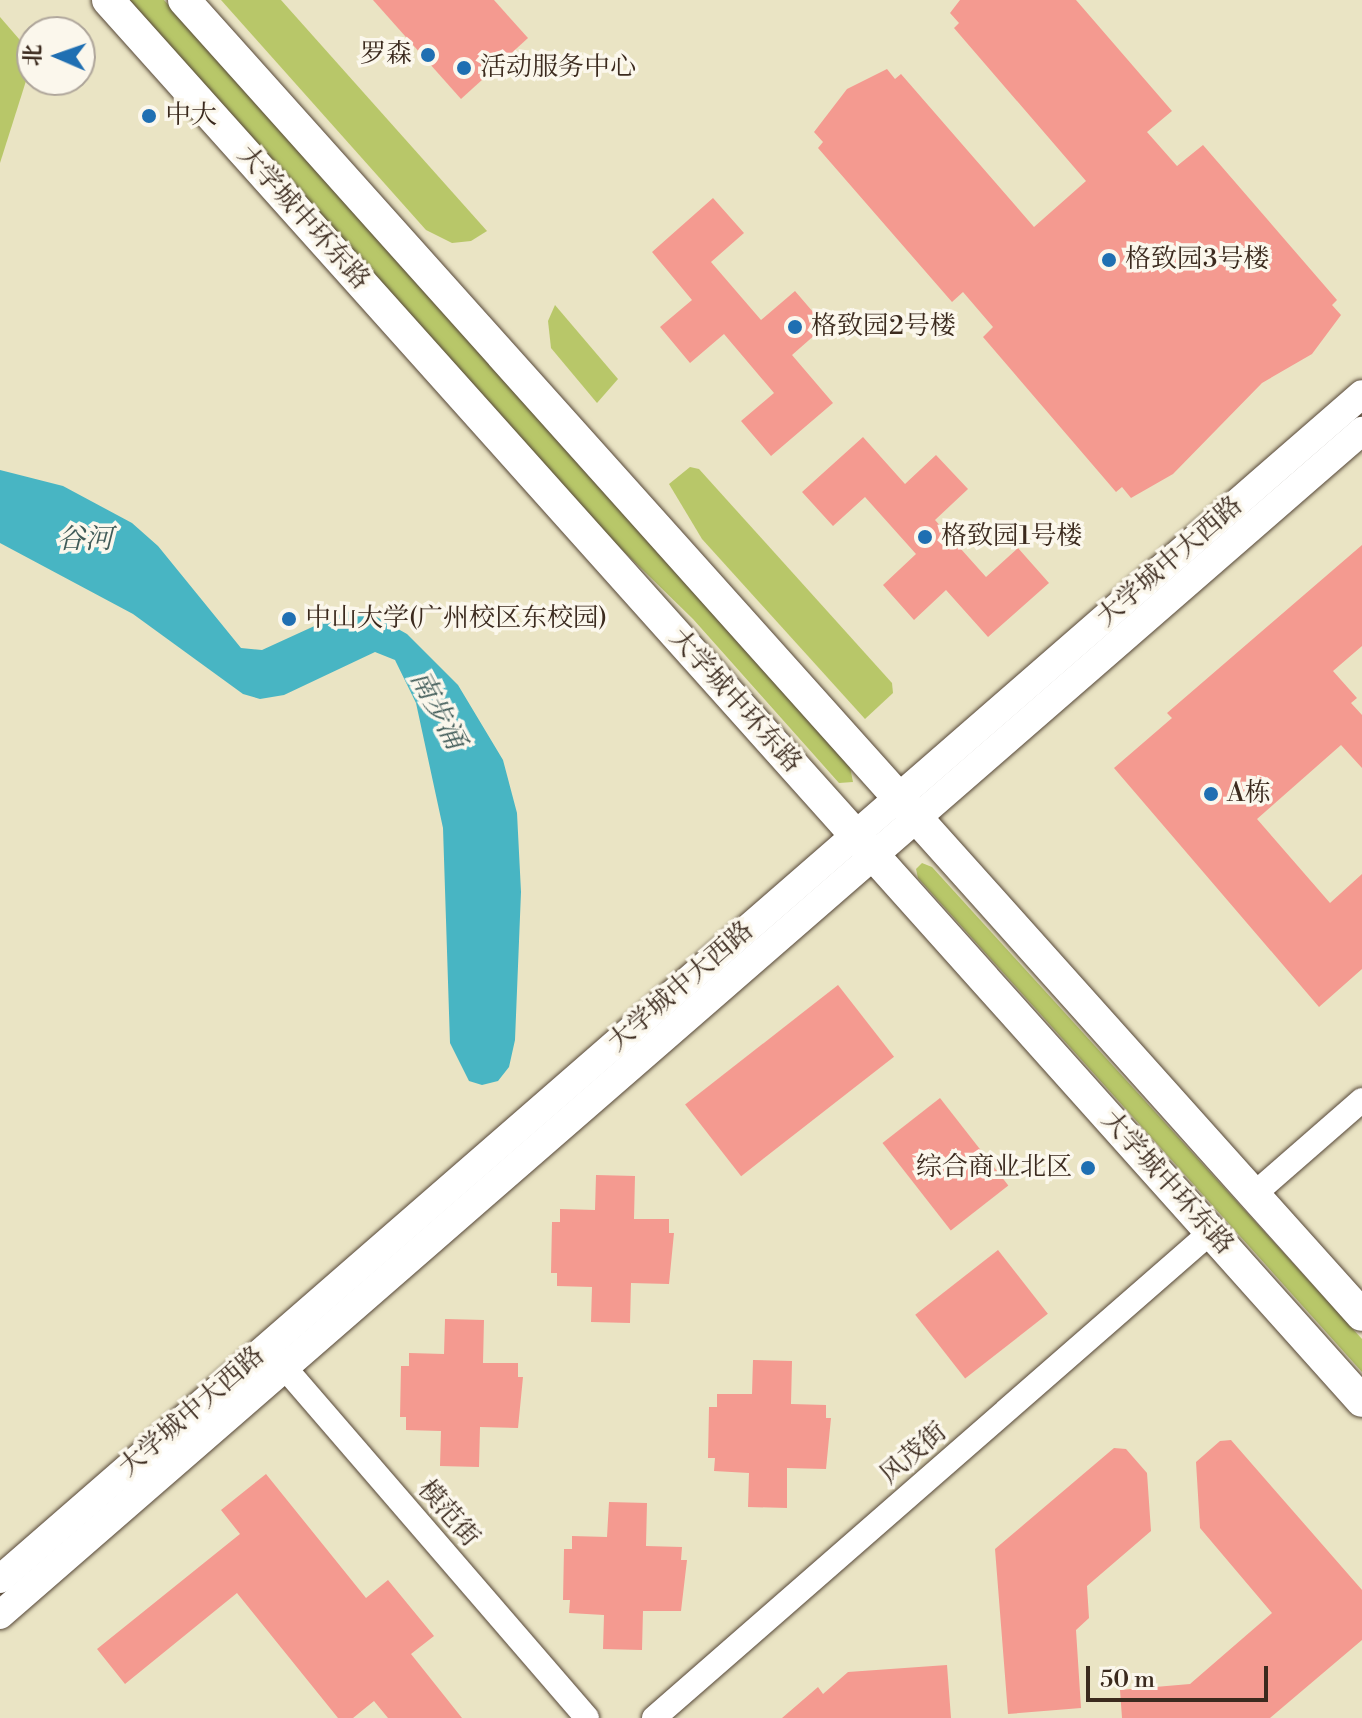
<!DOCTYPE html>
<meta charset="utf-8">
<style>
body{margin:0}
#map{position:relative;width:1362px;height:1718px;overflow:hidden;background:#eae4c4;font-family:"Libre Bodoni","Noto Serif SC",serif}
div>[style]{position:absolute}
.green>*{inset:0;background:#b8c769}
.water>*{inset:0;background:#48b5c3}
.building>*{inset:0;background:#f49a90;transform-origin:0 0}
.roads{filter:drop-shadow(0 0 2px #554637) drop-shadow(0 0 2px #554637)}
.tertiary>*{height:24px;margin:-12px;padding:0 12px;transform-origin:12px;border-radius:12px;background:#fff}
.secondary>*{height:28px;margin:-14px;padding:0 14px;transform-origin:14px;border-radius:14px;background:#fff}
.primary>*{height:32px;margin:-16px;padding:0 16px;transform-origin:16px;border-radius:16px;background:#fff}
.dots>*{width:22px;height:22px;translate:-50% -50%;box-sizing:border-box;border:4px solid #fbf7ec;border-radius:50%}
span{translate:-50% -50%;white-space:nowrap;text-align:center;line-height:1.15;-webkit-text-stroke:7px #fbf7ec;paint-order:stroke}
.poi-label{font-size:26px;color:#3b2a1e}
.right{translate:-100% -50%;text-align:right}
.left{translate:0 -50%;text-align:left}
.street-label{font-size:26px;color:#3b2a1e}
.water-label{font-size:28px;color:#405b58;font-style:italic}
.north{position:absolute;left:16px;top:16px;width:80px;height:80px;box-sizing:border-box;background:#fbf7ec;border:2px solid #aea59a;border-radius:50%;rotate:272deg;font-size:22px;font-weight:700;line-height:32px;text-align:center;color:#3b2a1e}
.north::after{content:'';display:block;margin:auto;width:28px;height:36px;background:#1f6fb2;clip-path:polygon(50% 0,100% 100%,50% 72%,0 100%)}
.scale{position:absolute;left:1086px;top:1666px;width:182px;height:36px;box-sizing:border-box;border:4px solid #3b2a1e;border-top:0;padding-left:10px;font-size:24px;line-height:28px;white-space:nowrap;color:#3b2a1e;-webkit-text-stroke:6px #fbf7ec;paint-order:stroke}
</style>
<div id="map">
<div class="green">
<div style="clip-path:polygon(129px 0,164px 0,850px 767px,853px 782px,839px 783px,693px 619px,606px 534px)"></div>
<div style="clip-path:polygon(221px 0,281px 0,487px 231px,471px 241px,452px 243px,426px 230px)"></div>
<div style="clip-path:polygon(0 17px,32px 54px,32px 62px,0 163px)"></div>
<div style="clip-path:polygon(555px 305px,618px 379px,597px 403px,551px 348px,548px 321px)"></div>
<div style="clip-path:polygon(690px 467px,699px 469px,892px 683px,893px 693px,865px 719px,702px 539px,669px 484px)"></div>
<div style="clip-path:polygon(922px 863px,932px 867px,1362px 1339px,1362px 1372px,918px 878px,916px 869px)"></div>
</div>
<div class="water">
<div style="clip-path:polygon(0 470px,63px 486px,132px 523px,158px 546px,241px 648px,262px 650px,345px 612px,366px 611px,407px 634px,458px 685px,503px 760px,517px 813px,521px 892px,515px 1040px,509px 1067px,498px 1081px,482px 1085px,469px 1081px,450px 1043px,443px 828px,416px 703px,395px 660px,375px 652px,284px 695px,260px 699px,243px 694px,133px 614px,0 543px)"></div>
</div>
<div class="building">
<div style="clip-path:polygon(373px 0,494px 0,528px 38px,461px 99px)"></div>
<div style="clip-path:polygon(960px 0,1076px 0,1172px 111px,1147px 132px,1177px 166px,1203px 145px,1337px 300px,1332px 305px,1341px 315px,1312px 354px,1262px 383px,1173px 474px,1131px 498px,1122px 487px,1116px 492px,983px 337px,993px 327px,963px 292px,952px 302px,818px 148px,823px 142px,814px 132px,847px 89px,887px 69px,895px 79px,901px 74px,1034px 227px,1086px 181px,954px 28px,959px 23px,950px 13px)"></div>
<div style="clip-path:polygon(713px 198px,744px 233px,711px 262px,761px 320px,795px 291px,825px 326px,792px 355px,833px 403px,771px 456px,741px 421px,774px 393px,724px 334px,690px 363px,660px 327px,692px 300px,652px 252px)"></div>
<div style="clip-path:polygon(863px 437px,905px 484px,936px 455px,968px 489px,935px 520px,986px 577px,1018px 548px,1049px 583px,988px 637px,946px 590px,914px 620px,883px 585px,916px 554px,865px 497px,833px 526px,802px 492px)"></div>
<div style="clip-path:polygon(1362px 545px,1362px 646px,1333px 671px,1357px 698px,1351px 703px,1362px 715px,1362px 768px,1341px 745px,1257px 819px,1330px 903px,1362px 874px,1362px 969px,1319px 1007px,1114px 768px,1172px 718px,1167px 713px)"></div>
<div style="left:838px;top:985px;width:91px;height:194px;rotate:52deg"></div>
<div style="left:940px;top:1098px;width:111px;height:73px;rotate:52deg"></div>
<div style="clip-path:polygon(596px 1175px,635px 1176px,634px 1219px,669px 1219px,669px 1233px,674px 1233px,669px 1284px,631px 1283px,630px 1323px,591px 1322px,592px 1287px,557px 1286px,557px 1273px,551px 1273px,552px 1222px,560px 1222px,560px 1209px,595px 1210px)"></div>
<div style="left:998px;top:1250px;width:81px;height:105px;rotate:52deg"></div>
<div style="clip-path:polygon(445px 1319px,484px 1320px,483px 1363px,518px 1363px,518px 1377px,523px 1377px,518px 1428px,480px 1427px,479px 1467px,440px 1466px,441px 1431px,406px 1430px,406px 1417px,400px 1417px,401px 1366px,409px 1366px,409px 1353px,444px 1354px)"></div>
<div style="clip-path:polygon(753px 1360px,792px 1361px,791px 1404px,826px 1405px,826px 1418px,831px 1418px,826px 1469px,787px 1468px,787px 1508px,748px 1507px,749px 1473px,714px 1471px,715px 1458px,708px 1458px,709px 1407px,717px 1407px,717px 1394px,752px 1394px)"></div>
<div style="clip-path:polygon(1231px 1440px,1362px 1590px,1362px 1640px,1270px 1718px,1122px 1718px,1120px 1690px,1190px 1684px,1272px 1613px,1200px 1528px,1196px 1462px,1220px 1441px)"></div>
<div style="clip-path:polygon(1114px 1448px,1126px 1449px,1147px 1473px,1151px 1531px,1087px 1586px,1089px 1618px,1076px 1630px,1081px 1708px,1008px 1714px,995px 1549px)"></div>
<div style="clip-path:polygon(266px 1474px,366px 1598px,388px 1580px,434px 1636px,411px 1654px,462px 1718px,388px 1718px,374px 1701px,353px 1718px,338px 1718px,237px 1593px,125px 1684px,97px 1649px,240px 1534px,221px 1510px)"></div>
<div style="clip-path:polygon(609px 1502px,647px 1503px,646px 1546px,682px 1547px,681px 1560px,687px 1560px,681px 1611px,643px 1611px,642px 1650px,603px 1649px,604px 1615px,569px 1613px,570px 1600px,563px 1600px,564px 1549px,572px 1549px,572px 1536px,607px 1537px)"></div>
<div style="clip-path:polygon(947px 1665px,951px 1718px,782px 1718px,818px 1687px,823px 1694px,848px 1672px)"></div>
</div>
<div class="roads">
<div class="tertiary">
<div style="left:1252px;top:1196px;width:146px;rotate:-41.1deg"></div>
<div style="left:272px;top:1353px;width:482px;rotate:49.2deg"></div>
<div style="left:654px;top:1718px;width:739px;rotate:-41.11deg"></div>
</div>
<div class="secondary">
<div style="left:0;top:1579px;width:1805px;rotate:-41.02deg"></div>
<div style="left:0;top:1615px;width:1805px;rotate:-41deg"></div>
</div>
<div class="primary">
<div style="left:108px;top:0;width:1880px;rotate:48.17deg"></div>
<div style="left:184px;top:0;width:1765px;rotate:48.15deg"></div>
</div>
</div>
<div class="dots">
<div style="left:428px;top:55px;background:#1f6fb2"></div>
<div style="left:464px;top:68px;background:#1f6fb2"></div>
<div style="left:149px;top:116px;background:#1f6fb2"></div>
<div style="left:1109px;top:260px;background:#1f6fb2"></div>
<div style="left:795px;top:327px;background:#1f6fb2"></div>
<div style="left:925px;top:537px;background:#1f6fb2"></div>
<div style="left:289px;top:619px;background:#1f6fb2"></div>
<div style="left:1211px;top:794px;background:#1f6fb2"></div>
<div style="left:1088px;top:1168px;background:#1f6fb2"></div>
</div>
<div class="poi-label">
<span class="right" style="left:412px;top:55px">罗森</span>
<span class="left" style="left:480px;top:68px">活动服务中心</span>
<span class="left" style="left:165px;top:116px">中大</span>
<span class="left" style="left:1125px;top:260px">格致园3号楼</span>
<span class="left" style="left:811px;top:327px">格致园2号楼</span>
<span class="left" style="left:941px;top:537px">格致园1号楼</span>
<span class="left" style="left:305px;top:619px">中山大学(广州校区东校园)</span>
<span class="left" style="left:1227px;top:794px">A栋</span>
<span class="right" style="left:1072px;top:1168px">综合商业北区</span>
</div>
<div class="street-label">
<span style="left:303px;top:218px;rotate:48deg">大学城中环东路</span>
<span style="left:1170px;top:562px;rotate:-41deg">大学城中大西路</span>
<span style="left:735px;top:701px;rotate:48deg">大学城中环东路</span>
<span style="left:681px;top:987px;rotate:-41deg">大学城中大西路</span>
<span style="left:1167px;top:1183px;rotate:48deg">大学城中环东路</span>
<span style="left:192px;top:1412px;rotate:-41deg">大学城中大西路</span>
<span style="left:914px;top:1454px;rotate:-41deg">风茂街</span>
<span style="left:448px;top:1514px;rotate:49deg">模范街</span>
</div>
<div class="water-label">
<span style="left:85px;top:540px">谷河</span>
<span style="left:437px;top:710px;rotate:62deg">南步涌</span>
</div>
<div class="north">北</div>
<div class="scale">50 m</div>
</div>
